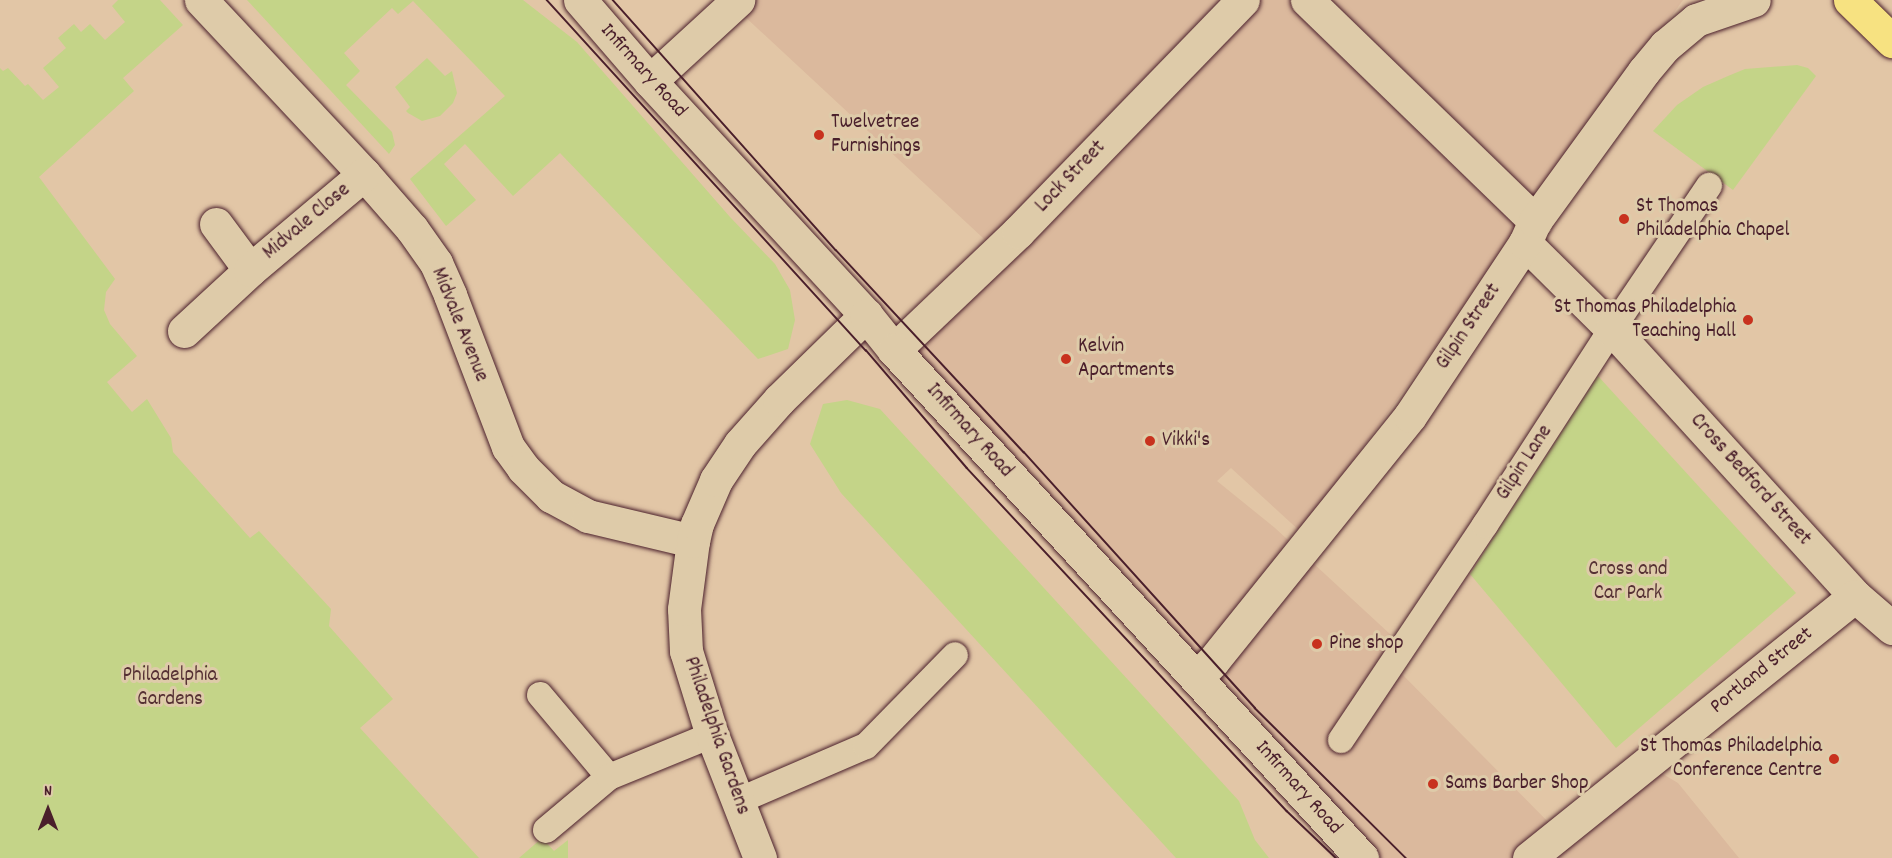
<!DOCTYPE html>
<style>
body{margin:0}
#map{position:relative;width:1892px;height:858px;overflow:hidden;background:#e2c6a6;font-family:Dekko,sans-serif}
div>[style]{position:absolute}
.built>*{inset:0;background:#dbb99d}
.green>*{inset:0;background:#c4d488}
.roads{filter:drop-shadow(0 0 2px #4a1f2b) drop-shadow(0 0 2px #4a1f2b)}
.lane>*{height:26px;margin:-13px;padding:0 13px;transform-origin:13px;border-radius:13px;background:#decba9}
.street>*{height:33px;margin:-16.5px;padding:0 16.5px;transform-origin:16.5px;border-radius:16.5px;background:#decba9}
.secondary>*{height:33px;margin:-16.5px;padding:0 16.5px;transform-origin:16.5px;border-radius:16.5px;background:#decba9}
.highway>*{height:33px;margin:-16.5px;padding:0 16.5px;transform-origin:16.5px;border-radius:16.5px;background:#f7e281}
.tram>*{height:1.5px;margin:-0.75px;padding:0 0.75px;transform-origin:0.75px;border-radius:0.75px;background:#4a1f2b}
.dots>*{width:16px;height:16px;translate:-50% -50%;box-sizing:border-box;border:3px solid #decba9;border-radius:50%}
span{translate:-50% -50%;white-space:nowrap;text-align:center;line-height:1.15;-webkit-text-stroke:6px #decba9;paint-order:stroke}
.street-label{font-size:21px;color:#4a1f2b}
.poi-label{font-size:21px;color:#4a1f2b}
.left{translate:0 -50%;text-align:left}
.right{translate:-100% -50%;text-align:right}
.park-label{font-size:21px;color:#563134}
.north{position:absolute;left:18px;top:780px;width:60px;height:60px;-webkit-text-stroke:4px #decba9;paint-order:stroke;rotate:0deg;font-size:16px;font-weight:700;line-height:24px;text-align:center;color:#4a1f2b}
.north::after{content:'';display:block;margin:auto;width:21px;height:27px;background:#4a1f2b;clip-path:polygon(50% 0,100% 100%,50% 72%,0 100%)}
</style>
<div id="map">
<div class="built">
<div style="clip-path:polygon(727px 0,1683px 0,1302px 533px,1231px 468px,1217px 481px,1275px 528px,1403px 646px,1392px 664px,1559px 833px,1646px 764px,1678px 783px,1739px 858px,1362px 858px,894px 350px,997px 251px)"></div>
</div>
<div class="green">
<div style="clip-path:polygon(118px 0,160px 0,183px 25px,123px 78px,134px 91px,39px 177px,115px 279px,106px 292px,104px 310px,110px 324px,137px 356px,107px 382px,132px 412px,147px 399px,171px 438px,173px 452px,250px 538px,259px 531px,331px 609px,329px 626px,393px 699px,360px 728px,479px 858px,0 858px,0 68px,3px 71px,8px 68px,25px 86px,28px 84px,43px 100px,59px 87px,43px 68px,66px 48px,58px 38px,74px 24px,81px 32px,90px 24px,105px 40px,125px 22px,112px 6px)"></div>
<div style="clip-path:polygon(247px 0,523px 0,577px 42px,730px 217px,775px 264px,790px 290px,795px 320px,788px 349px,758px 359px,560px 153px,513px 196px,465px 144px,444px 164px,476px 200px,446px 226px,410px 179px,505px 96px,413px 1px,398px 14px,392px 8px,344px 53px,360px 71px,346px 85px,392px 132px,395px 145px,389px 154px)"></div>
<div style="clip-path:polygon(427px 58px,445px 76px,452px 71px,457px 93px,453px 103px,440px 116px,422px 121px,408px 113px,406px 111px,410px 107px,395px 87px)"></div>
<div style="clip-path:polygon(1797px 65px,1808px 68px,1816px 76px,1733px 190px,1653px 131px,1677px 105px,1703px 87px,1728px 76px,1745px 69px)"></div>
<div style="clip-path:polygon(1598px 376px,1796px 593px,1616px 748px,1470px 574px)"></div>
<div style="clip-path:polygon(847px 400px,880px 409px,1239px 801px,1255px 840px,1269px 858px,1176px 858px,841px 493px,810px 444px,823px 404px)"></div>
<div style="clip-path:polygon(542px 838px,554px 851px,568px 840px,568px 858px,519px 858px)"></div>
</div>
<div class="roads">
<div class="lane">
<div style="left:540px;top:695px;width:107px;rotate:49.9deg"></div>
<div style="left:1341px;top:740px;width:259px;rotate:-56.2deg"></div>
<div style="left:1485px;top:525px;width:234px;rotate:-57.1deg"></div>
<div style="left:1612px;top:329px;width:173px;rotate:-55.9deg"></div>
<div style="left:738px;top:801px;width:139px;rotate:-23.3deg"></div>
<div style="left:866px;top:746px;width:127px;rotate:-45.6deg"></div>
<div style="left:546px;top:830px;width:82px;rotate:-40.1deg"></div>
<div style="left:609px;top:777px;width:111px;rotate:-22.2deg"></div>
</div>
<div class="street">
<div style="left:201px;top:0;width:238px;rotate:46.9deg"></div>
<div style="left:364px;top:174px;width:73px;rotate:48.9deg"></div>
<div style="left:412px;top:229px;width:42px;rotate:54.8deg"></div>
<div style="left:436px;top:263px;width:35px;rotate:66deg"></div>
<div style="left:450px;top:295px;width:163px;rotate:69.1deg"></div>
<div style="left:508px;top:447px;width:26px;rotate:54deg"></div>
<div style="left:523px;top:468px;width:40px;rotate:45deg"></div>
<div style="left:551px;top:496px;width:42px;rotate:28.4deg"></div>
<div style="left:588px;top:516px;width:108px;rotate:13.4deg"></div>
<div style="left:1307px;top:0;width:318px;rotate:44.1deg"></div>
<div style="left:650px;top:81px;width:120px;rotate:-42.6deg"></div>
<div style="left:216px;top:224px;width:57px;rotate:53.5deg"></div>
<div style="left:1525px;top:243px;width:122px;rotate:44.7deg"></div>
<div style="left:1612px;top:329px;width:361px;rotate:47.7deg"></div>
<div style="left:1855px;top:596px;width:49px;rotate:40.9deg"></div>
<div style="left:184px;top:331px;width:90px;rotate:-42.7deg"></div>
<div style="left:250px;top:270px;width:149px;rotate:-40.1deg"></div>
<div style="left:894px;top:350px;width:171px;rotate:-43.6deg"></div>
<div style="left:1018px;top:232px;width:323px;rotate:-45.9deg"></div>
<div style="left:1196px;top:678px;width:24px;rotate:-45deg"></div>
<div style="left:1213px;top:661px;width:314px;rotate:-51.2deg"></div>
<div style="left:1410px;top:416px;width:208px;rotate:-56.4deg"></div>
<div style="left:1525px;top:243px;width:24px;rotate:-66deg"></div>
<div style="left:1535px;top:221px;width:185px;rotate:-54deg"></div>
<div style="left:1644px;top:71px;width:33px;rotate:-50deg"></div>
<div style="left:1665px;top:46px;width:40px;rotate:-40deg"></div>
<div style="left:1696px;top:20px;width:61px;rotate:-19deg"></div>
<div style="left:760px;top:858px;width:132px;rotate:-111.3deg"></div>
<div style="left:712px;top:735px;width:88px;rotate:-107.2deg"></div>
<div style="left:686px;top:651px;width:42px;rotate:-92.7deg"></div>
<div style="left:684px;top:609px;width:69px;rotate:-82.5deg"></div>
<div style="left:693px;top:541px;width:17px;rotate:-77deg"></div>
<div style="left:697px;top:524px;width:48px;rotate:-66.6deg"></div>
<div style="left:716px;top:480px;width:43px;rotate:-56.3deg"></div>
<div style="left:740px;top:444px;width:59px;rotate:-48.4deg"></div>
<div style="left:779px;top:400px;width:122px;rotate:-44.3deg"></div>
<div style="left:1529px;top:858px;width:418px;rotate:-38.8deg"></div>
</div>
<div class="secondary">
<div style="left:580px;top:0;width:107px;rotate:49.2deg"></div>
<div style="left:650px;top:81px;width:318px;rotate:47.3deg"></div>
<div style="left:866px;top:315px;width:45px;rotate:51.3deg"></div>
<div style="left:894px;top:350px;width:691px;rotate:47.35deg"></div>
</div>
<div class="highway">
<div style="left:1850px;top:0;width:59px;rotate:44.3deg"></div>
</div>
</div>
<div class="tram">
<div style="left:547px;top:0;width:474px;rotate:47.7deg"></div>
<div style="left:866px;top:350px;width:155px;rotate:49.4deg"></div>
<div style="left:967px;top:468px;width:469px;rotate:47deg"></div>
<div style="left:1287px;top:811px;width:68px;rotate:43.8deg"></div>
<div style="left:613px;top:0;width:335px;rotate:48.3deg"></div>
<div style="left:836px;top:250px;width:276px;rotate:47.1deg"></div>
<div style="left:1024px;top:452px;width:345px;rotate:47.9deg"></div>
<div style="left:1255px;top:708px;width:213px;rotate:44.8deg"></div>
</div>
<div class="dots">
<div style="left:819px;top:135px;background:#c8321e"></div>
<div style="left:1624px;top:219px;background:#c8321e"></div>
<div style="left:1748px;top:320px;background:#c8321e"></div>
<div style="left:1066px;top:359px;background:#c8321e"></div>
<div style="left:1150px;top:441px;background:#c8321e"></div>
<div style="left:1317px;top:644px;background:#c8321e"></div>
<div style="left:1834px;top:759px;background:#c8321e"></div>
<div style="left:1433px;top:784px;background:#c8321e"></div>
</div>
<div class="street-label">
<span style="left:643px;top:71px;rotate:48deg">Infirmary Road</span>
<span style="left:1071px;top:177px;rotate:-46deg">Lock Street</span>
<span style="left:307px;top:222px;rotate:-40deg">Midvale Close</span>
<span style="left:459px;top:325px;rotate:68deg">Midvale Avenue</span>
<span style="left:1469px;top:327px;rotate:-56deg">Gilpin Street</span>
<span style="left:969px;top:431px;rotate:48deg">Infirmary Road</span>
<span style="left:1525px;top:463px;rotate:-57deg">Gilpin Lane</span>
<span style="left:1750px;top:480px;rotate:48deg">Cross Bedford Street</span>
<span style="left:1762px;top:671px;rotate:-39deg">Portland Street</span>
<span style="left:716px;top:736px;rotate:71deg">Philadelphia Gardens</span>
<span style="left:1298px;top:788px;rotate:48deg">Infirmary Road</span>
</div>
<div class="poi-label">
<span class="left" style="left:831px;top:135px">Twelvetree<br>Furnishings</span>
<span class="left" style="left:1636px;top:219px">St Thomas<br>Philadelphia Chapel</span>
<span class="right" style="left:1736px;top:320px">St Thomas Philadelphia<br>Teaching Hall</span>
<span class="left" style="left:1078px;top:359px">Kelvin<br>Apartments</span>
<span class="left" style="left:1162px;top:441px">Vikki's</span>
<span class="left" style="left:1329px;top:644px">Pine shop</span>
<span class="right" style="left:1822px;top:759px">St Thomas Philadelphia<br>Conference Centre</span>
<span class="left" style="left:1445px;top:784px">Sams Barber Shop</span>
</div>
<div class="park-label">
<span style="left:1628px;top:582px">Cross and<br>Car Park</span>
<span style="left:170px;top:688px">Philadelphia<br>Gardens</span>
</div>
<div class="north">N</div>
</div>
